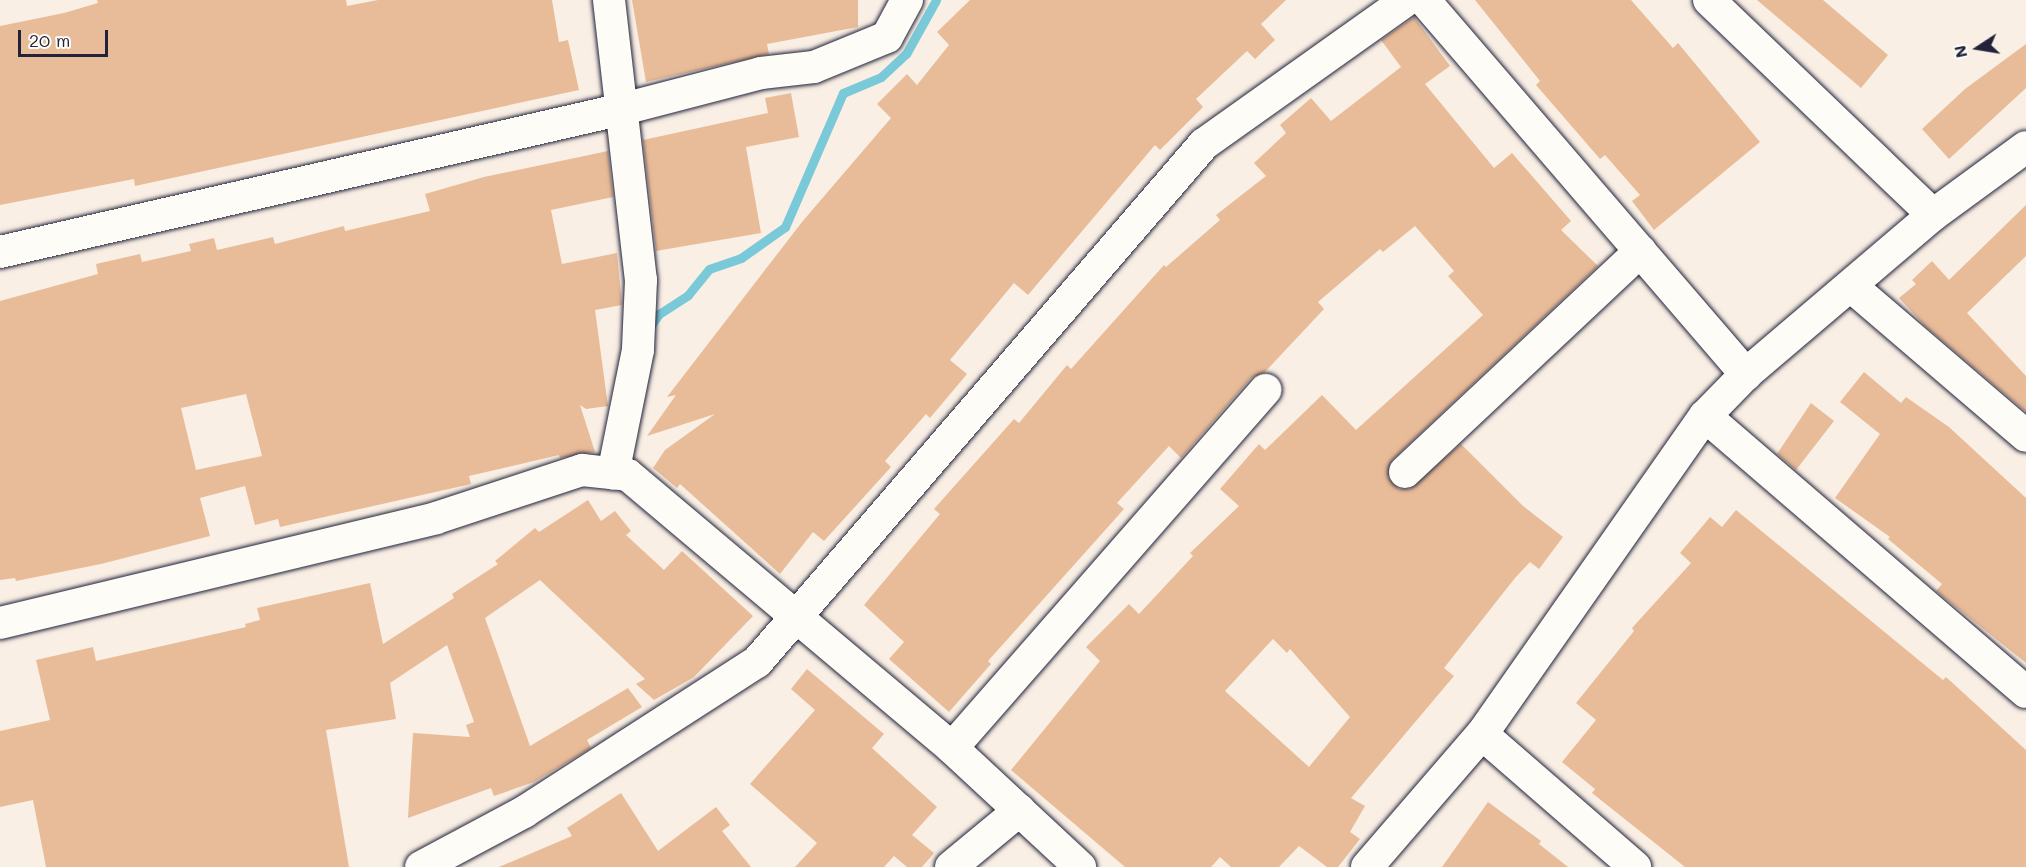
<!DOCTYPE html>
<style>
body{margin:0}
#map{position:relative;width:2026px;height:867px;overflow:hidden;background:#f9efe4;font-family:Mali,sans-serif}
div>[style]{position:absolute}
.stream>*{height:9px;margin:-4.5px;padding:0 4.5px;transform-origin:4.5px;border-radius:4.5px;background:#7ac9d8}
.building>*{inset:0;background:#e9bc99}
.roads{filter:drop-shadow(0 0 2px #22223b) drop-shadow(0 0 2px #22223b)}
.minor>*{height:32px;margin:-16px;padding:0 16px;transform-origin:16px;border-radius:16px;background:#fdfcf7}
span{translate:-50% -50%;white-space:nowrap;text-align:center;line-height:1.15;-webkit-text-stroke:5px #fdfcf7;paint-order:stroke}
.north{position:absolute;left:1948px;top:18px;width:60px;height:60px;-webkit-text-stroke:4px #fdfcf7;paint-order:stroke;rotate:258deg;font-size:16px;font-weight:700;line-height:24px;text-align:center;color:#22223b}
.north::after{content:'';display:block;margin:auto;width:21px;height:27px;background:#22223b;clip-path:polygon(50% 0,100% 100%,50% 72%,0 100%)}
.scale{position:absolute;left:18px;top:30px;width:90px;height:27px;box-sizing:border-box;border:3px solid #22223b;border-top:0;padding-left:8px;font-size:18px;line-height:21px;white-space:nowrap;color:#22223b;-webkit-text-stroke:4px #fdfcf7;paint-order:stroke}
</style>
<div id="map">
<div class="stream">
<div style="left:648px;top:329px;width:19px;rotate:-54deg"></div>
<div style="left:659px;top:314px;width:35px;rotate:-33deg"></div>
<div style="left:688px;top:295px;width:33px;rotate:-51deg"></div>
<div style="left:709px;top:269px;width:34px;rotate:-19deg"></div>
<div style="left:741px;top:258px;width:54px;rotate:-35.2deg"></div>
<div style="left:785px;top:227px;width:146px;rotate:-66.6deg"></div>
<div style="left:843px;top:93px;width:41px;rotate:-22.8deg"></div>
<div style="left:881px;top:77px;width:34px;rotate:-43deg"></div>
<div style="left:906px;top:54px;width:62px;rotate:-60.9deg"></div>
</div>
<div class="building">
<div style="clip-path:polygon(97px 0,346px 0,347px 6px,378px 0,552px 0,559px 42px,568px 40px,579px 90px,135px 186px,134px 179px,0 205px,0 26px,64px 13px,98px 3px)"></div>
<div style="clip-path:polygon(632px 0,858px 0,858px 27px,767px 44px,769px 54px,646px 82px)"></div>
<div style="clip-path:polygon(970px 0,1286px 0,1261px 24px,1275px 40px,1255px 59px,1247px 51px,1196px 99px,1203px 107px,1160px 150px,1155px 145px,1028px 295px,1014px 283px,950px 360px,967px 374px,930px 418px,926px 414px,885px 461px,891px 467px,824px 541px,813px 532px,780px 574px,680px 484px,677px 488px,653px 468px,665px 450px,715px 414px,647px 436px,676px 395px,667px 397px,802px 222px,891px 118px,877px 104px,907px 74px,917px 85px,949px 45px,937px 32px)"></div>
<div style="clip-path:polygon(1475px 0,1631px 0,1673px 48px,1678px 43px,1760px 142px,1654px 230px,1632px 201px,1640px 195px,1605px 155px,1600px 159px,1536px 85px,1540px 81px)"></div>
<div style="clip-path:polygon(1757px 0,1823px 0,1888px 55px,1861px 88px)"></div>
<div style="clip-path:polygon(evenodd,1414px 17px,1450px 66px,1425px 84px,1494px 168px,1512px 153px,1571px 221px,1561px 230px,1598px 266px,1393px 459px,1388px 477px,1399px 489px,1410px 489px,1461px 444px,1523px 506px,1563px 537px,1539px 569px,1530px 562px,1515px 578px,1444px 668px,1454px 676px,1351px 798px,1365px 806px,1350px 832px,1360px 839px,1338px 867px,1327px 867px,1299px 846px,1279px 867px,1231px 867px,1220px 857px,1211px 867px,1125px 867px,1011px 770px,1100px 661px,1086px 647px,1129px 604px,1139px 614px,1193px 556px,1190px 553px,1239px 506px,1220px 489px,1259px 444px,1265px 450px,1322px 395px,1356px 430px,1483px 315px,1448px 276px,1454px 271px,1415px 226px,1383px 252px,1380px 249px,1318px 302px,1324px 309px,1264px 373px,1251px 378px,1181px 458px,1169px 446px,1117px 503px,1124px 509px,988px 661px,991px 664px,949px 712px,889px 659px,904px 642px,864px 605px,940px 514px,934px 509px,1014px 419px,1019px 423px,1067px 365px,1071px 369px,1164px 265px,1166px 267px,1220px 220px,1216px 215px,1266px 176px,1254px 163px,1286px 133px,1280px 125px,1311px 98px,1331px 121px,1401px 67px,1381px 40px,1414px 17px,1273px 639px,1287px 653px,1290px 649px,1350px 717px,1309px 767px,1225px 691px,1273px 639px)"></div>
<div style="clip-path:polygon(2026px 44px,2026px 88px,1949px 159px,1922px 129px,1965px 89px)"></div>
<div style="clip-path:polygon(791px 93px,799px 137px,746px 147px,761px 233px,656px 251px,643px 140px,768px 113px,765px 98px)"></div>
<div style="clip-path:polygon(evenodd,608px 151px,613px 197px,551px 210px,562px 264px,617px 253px,622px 305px,595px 310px,608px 406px,586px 409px,580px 405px,595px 452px,560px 458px,559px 455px,469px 476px,471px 484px,280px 527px,278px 519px,255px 525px,245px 486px,200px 498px,210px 536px,101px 564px,16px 581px,15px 578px,0 580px,0 301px,98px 274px,96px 264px,140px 254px,142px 262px,191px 251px,189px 244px,214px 238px,217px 250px,273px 237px,275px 244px,344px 226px,345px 231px,430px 211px,425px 194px,484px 177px,608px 151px,246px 394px,262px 456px,196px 470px,181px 408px,246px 394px)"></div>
<div style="clip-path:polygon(2026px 205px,2026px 256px,1967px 313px,2026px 376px,2026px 412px,1924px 325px,1899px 298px,1916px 284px,1912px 280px,1932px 261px,1949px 280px)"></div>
<div style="clip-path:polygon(1864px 372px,1901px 403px,1906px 397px,1949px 427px,2026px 498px,2026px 663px,1936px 591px,1942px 584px,1888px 539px,1890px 537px,1835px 498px,1880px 434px,1840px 402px)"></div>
<div style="clip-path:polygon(1811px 403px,1834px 421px,1796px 470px,1777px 454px)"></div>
<div style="clip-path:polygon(588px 500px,601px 521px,615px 511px,631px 531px,626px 535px,664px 570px,682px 551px,753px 616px,694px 677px,654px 700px,636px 684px,645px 679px,540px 580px,485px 618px,530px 746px,628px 688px,642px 707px,587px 740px,591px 748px,534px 782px,494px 796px,491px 788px,408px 818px,413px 733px,470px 737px,466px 725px,474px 722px,447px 645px,390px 683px,396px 719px,326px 730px,349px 867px,46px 867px,33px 800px,0 807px,0 731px,50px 720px,36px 660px,93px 647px,96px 661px,246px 627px,245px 624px,260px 620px,257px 608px,370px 583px,383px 644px,454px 598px,452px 594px,498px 564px,495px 561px,535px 528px,539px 532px)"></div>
<div style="clip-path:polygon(1736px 510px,1943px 680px,1946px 677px,2026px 750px,2026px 867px,1685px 867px,1592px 793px,1595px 789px,1562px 762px,1596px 720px,1576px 703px,1634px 631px,1632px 628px,1691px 563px,1680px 553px,1710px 517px,1722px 527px)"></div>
<div style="clip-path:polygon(807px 669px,884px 734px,872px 748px,937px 807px,912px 835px,934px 853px,922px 867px,907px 867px,894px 856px,884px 867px,795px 867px,817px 843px,750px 784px,815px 710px,791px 689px)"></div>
<div style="clip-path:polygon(621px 793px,658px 851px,716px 807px,730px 825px,722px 831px,751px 867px,499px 867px,572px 836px,567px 828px)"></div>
<div style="clip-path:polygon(1488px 802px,1541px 841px,1539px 844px,1568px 867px,1442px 867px)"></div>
</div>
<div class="roads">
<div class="minor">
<div style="left:609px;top:0;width:282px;rotate:83.5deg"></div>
<div style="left:641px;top:280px;width:70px;rotate:92.5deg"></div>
<div style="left:638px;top:350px;width:126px;rotate:101.4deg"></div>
<div style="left:1424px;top:0;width:494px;rotate:49.3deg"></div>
<div style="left:1709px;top:0;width:310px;rotate:43.8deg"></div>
<div style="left:0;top:252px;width:639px;rotate:-12.93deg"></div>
<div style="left:623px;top:109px;width:143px;rotate:-14.6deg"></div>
<div style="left:761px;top:73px;width:53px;rotate:-6.5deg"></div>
<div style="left:814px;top:67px;width:79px;rotate:-22.3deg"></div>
<div style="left:887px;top:37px;width:42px;rotate:-61.6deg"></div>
<div style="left:1851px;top:286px;width:230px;rotate:40.6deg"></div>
<div style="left:1705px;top:416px;width:423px;rotate:40.7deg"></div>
<div style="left:1405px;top:472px;width:323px;rotate:-43.2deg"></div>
<div style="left:0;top:623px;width:448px;rotate:-13.5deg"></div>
<div style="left:436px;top:518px;width:154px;rotate:-18.2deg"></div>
<div style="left:582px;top:470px;width:46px;rotate:6.2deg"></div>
<div style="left:628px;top:475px;width:424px;rotate:40.1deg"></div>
<div style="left:952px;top:748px;width:175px;rotate:42.9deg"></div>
<div style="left:1482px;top:734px;width:203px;rotate:41deg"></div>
<div style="left:952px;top:748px;width:476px;rotate:-48.8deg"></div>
<div style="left:421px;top:867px;width:117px;rotate:-28.1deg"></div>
<div style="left:524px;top:812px;width:277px;rotate:-32.8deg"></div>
<div style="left:757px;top:662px;width:684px;rotate:-49.21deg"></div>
<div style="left:1204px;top:144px;width:249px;rotate:-35.4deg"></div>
<div style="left:951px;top:867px;width:89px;rotate:-39.6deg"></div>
<div style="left:1367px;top:867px;width:176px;rotate:-49.2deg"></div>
<div style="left:1482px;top:734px;width:388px;rotate:-55deg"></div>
<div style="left:1705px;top:416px;width:59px;rotate:-45.7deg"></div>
<div style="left:1746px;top:374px;width:245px;rotate:-40.4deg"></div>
<div style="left:1933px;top:215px;width:115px;rotate:-36.2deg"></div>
</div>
</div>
<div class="north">N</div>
<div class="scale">20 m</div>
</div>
